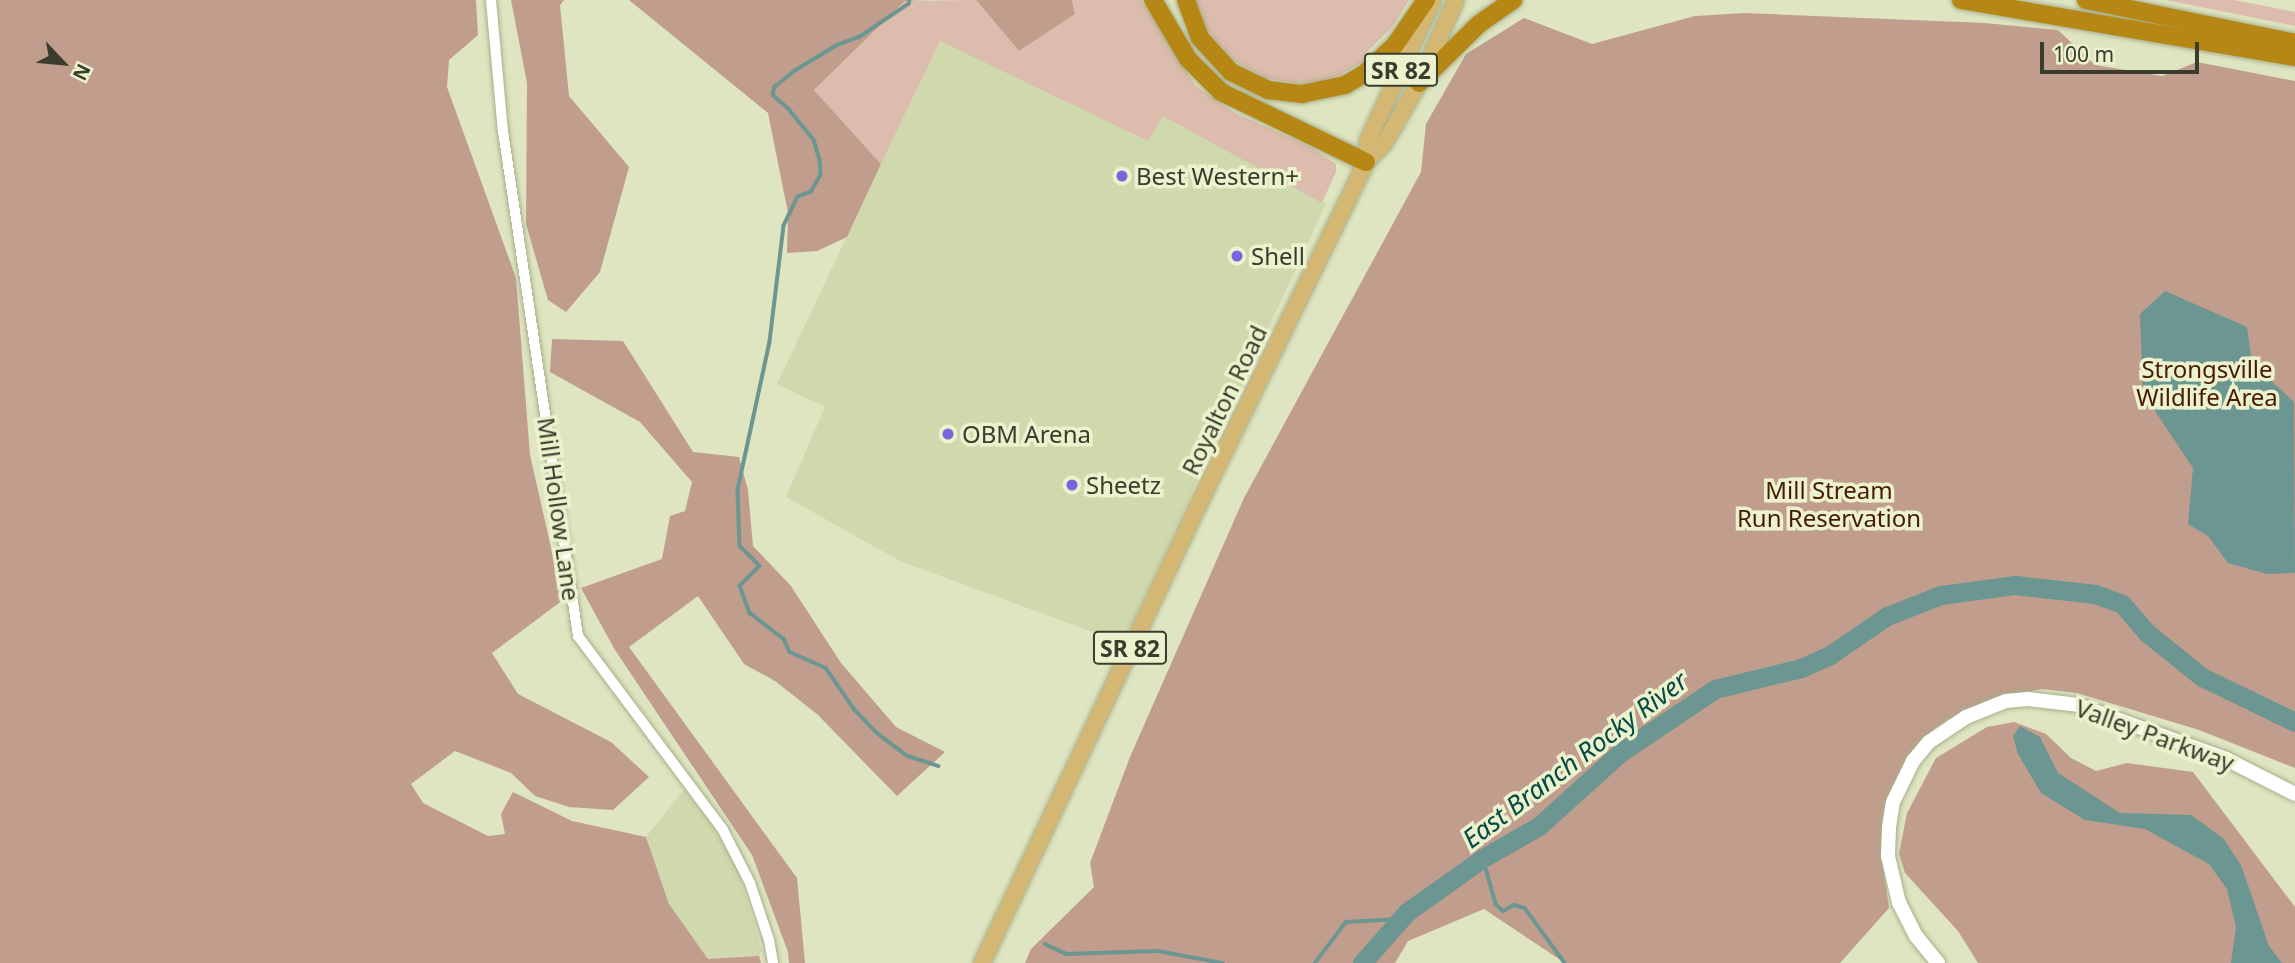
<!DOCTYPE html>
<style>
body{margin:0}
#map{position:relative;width:2295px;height:963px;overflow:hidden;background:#dee5c0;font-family:"Noto Sans",sans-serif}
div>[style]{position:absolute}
.built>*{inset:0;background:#d0d9ad}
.green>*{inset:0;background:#dcbcac}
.forest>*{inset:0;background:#c09d8c}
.water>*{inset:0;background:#6b9691}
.stream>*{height:3.5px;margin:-1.75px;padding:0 1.75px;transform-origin:1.75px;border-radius:1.75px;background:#6b9691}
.river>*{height:19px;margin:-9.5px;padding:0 9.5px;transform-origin:9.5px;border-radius:9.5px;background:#6b9691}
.roads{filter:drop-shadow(0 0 2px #a8af8b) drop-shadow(0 0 2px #a8af8b)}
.street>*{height:10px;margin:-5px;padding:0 5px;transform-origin:5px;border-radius:5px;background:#fff}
.secondary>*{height:14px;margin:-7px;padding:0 7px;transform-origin:7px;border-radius:7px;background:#fff}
.primary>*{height:16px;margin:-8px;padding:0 8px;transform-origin:8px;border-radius:8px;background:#d4b773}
.highway>*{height:18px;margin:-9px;padding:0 9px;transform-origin:9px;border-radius:9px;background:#b78716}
.dots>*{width:19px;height:19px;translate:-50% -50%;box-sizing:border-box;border:4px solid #ebf2cd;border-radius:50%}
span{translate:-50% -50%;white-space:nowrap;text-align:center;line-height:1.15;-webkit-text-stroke:7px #ebf2cd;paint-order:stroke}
.shield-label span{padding:2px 5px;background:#ebf2cd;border:2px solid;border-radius:5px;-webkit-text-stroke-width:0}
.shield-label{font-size:23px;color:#3a3d2e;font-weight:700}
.poi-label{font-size:24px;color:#3a3d2e}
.left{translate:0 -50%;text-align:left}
.park-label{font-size:24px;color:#481b00}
.street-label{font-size:24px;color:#3a3d2e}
.water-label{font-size:26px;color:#044943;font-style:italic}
.north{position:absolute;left:28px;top:28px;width:70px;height:70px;-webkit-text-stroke:5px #ebf2cd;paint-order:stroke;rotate:116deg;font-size:19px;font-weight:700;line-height:28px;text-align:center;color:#3a3d2e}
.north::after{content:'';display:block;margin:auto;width:24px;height:32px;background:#3a3d2e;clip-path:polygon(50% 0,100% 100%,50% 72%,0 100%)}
.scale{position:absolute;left:2040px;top:42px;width:159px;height:32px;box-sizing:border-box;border:4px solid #3a3d2e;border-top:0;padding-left:9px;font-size:21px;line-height:24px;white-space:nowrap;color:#3a3d2e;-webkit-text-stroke:5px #ebf2cd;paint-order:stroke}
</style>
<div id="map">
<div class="built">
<div style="clip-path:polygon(940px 40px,1148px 140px,1163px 116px,1326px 204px,1122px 643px,900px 561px,786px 497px,825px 407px,777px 384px)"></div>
<div style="clip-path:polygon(684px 790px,711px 823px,738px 870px,762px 951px,759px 956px,708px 959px,669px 904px,646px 837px)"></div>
</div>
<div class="green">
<div style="clip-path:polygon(976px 0,1019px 51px,1075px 14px,1072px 0,1141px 0,1195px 85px,1235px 113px,1313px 148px,1336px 164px,1336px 172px,1322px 203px,1163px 116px,1148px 141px,940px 41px,881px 164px,814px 90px,905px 1px)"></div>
<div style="clip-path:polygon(1195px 0,1409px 0,1393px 26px,1366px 53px,1370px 58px,1338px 76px,1306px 85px,1264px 78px,1233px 60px,1207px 32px)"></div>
<div style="clip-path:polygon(2166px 0,2234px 0,2295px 12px,2295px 26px)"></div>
</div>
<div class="forest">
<div style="clip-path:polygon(0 0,476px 0,478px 35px,449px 60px,447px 87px,516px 278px,530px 455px,563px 600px,492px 653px,518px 694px,611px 742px,649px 777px,613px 810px,569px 807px,535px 796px,511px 773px,455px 751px,411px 784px,423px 803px,488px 836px,505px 834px,501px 814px,513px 792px,572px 821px,646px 837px,669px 904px,708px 959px,759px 956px,761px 963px,0 963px)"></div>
<div style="clip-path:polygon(511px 0,564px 0,560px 5px,569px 96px,629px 167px,600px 272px,566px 312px,548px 300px,526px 224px,527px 83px)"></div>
<div style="clip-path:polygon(629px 0,926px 0,905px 1px,814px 90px,881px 164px,847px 237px,817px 251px,787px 253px,788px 213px,768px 113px)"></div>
<div style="clip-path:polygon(976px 0,1072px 0,1075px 14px,1019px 51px)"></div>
<div style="clip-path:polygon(1745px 13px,1985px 23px,2058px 30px,2095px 65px,2162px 76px,2197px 62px,2295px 81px,2295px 768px,2199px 730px,2077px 693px,2042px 689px,1994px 698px,1947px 720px,1929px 733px,1884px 814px,1881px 849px,1889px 908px,1840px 963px,1565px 963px,1484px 909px,1408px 941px,1395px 963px,1025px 963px,1031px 949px,1094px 887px,1090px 863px,1130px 757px,1244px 498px,1421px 172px,1426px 124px,1466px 54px,1524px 18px,1592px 44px,1695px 16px)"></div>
<div style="clip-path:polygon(552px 339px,623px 341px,693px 452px,739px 457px,748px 490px,753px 546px,791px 586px,841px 663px,896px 727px,945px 752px,897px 796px,817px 714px,775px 681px,744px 664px,698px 596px,629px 647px,797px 878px,805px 963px,789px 963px,788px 952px,752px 855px,615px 650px,581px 588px,662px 559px,670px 516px,685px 511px,692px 482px,640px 422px,550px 372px)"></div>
<div style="clip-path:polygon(2014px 722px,2046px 734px,2071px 758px,2096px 771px,2127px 763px,2193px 772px,2295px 907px,2295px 963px,1978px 963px,1958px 931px,1905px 873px,1899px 854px,1907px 813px,1936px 758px,1987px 727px)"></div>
</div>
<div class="water">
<div style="clip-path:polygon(2165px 291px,2247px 327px,2252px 363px,2294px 402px,2295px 573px,2267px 574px,2228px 563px,2208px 536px,2188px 524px,2193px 468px,2143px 393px,2140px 314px)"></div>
<div style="clip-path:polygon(2020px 726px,2040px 737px,2058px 773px,2120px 813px,2191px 815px,2223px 838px,2241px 865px,2269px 946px,2282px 963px,2231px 963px,2236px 927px,2227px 889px,2209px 864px,2145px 829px,2085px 820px,2041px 793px,2018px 754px,2013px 736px)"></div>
</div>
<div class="stream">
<div style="left:910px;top:0;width:4px;rotate:104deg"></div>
<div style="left:909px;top:4px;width:59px;rotate:146deg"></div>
<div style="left:860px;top:37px;width:23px;rotate:160deg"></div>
<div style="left:838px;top:45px;width:50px;rotate:148.8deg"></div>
<div style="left:795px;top:71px;width:26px;rotate:141deg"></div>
<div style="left:775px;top:87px;width:8px;rotate:104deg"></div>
<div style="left:773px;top:95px;width:20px;rotate:41deg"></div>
<div style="left:788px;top:108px;width:41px;rotate:50.9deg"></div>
<div style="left:814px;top:140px;width:21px;rotate:73deg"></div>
<div style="left:820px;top:160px;width:15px;rotate:86deg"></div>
<div style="left:821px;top:175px;width:20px;rotate:120deg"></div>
<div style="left:811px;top:192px;width:14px;rotate:159deg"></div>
<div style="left:798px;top:197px;width:32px;rotate:116deg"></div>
<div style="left:784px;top:226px;width:117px;rotate:96.9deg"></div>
<div style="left:770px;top:342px;width:151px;rotate:102.2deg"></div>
<div style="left:738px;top:490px;width:56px;rotate:88deg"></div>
<div style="left:740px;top:546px;width:28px;rotate:45deg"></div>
<div style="left:760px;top:566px;width:28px;rotate:135deg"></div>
<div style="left:740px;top:586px;width:29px;rotate:70deg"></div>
<div style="left:750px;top:613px;width:43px;rotate:37.4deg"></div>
<div style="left:784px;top:639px;width:14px;rotate:65deg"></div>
<div style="left:790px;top:652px;width:39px;rotate:24deg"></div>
<div style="left:826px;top:668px;width:51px;rotate:55.4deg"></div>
<div style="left:855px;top:710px;width:32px;rotate:46deg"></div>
<div style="left:877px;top:733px;width:39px;rotate:37deg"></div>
<div style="left:908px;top:756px;width:32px;rotate:18deg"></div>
<div style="left:1483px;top:858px;width:48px;rotate:74.2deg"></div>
<div style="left:1496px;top:904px;width:10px;rotate:45deg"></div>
<div style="left:1503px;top:911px;width:13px;rotate:-29deg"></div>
<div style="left:1514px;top:905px;width:11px;rotate:15deg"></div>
<div style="left:1525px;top:908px;width:68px;rotate:54deg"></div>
<div style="left:1045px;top:944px;width:23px;rotate:25deg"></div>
<div style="left:1066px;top:954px;width:92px;rotate:-1.9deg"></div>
<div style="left:1158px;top:951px;width:66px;rotate:10.5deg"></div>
<div style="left:1315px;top:963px;width:51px;rotate:-52.9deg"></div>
<div style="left:1346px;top:922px;width:54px;rotate:-3.2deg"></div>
</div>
<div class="river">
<div style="left:1362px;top:963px;width:68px;rotate:-48.6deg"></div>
<div style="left:1407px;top:912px;width:93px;rotate:-35.4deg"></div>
<div style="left:1483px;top:858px;width:64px;rotate:-29.7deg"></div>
<div style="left:1539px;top:826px;width:110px;rotate:-42.1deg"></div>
<div style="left:1621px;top:752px;width:113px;rotate:-33.8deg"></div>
<div style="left:1715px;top:689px;width:89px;rotate:-13.7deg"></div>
<div style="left:1801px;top:668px;width:32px;rotate:-24deg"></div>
<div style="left:1830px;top:655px;width:69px;rotate:-34.4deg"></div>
<div style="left:1887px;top:616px;width:58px;rotate:-21.3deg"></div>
<div style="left:1941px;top:595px;width:75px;rotate:-7.7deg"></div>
<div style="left:2015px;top:585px;width:81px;rotate:6.4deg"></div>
<div style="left:2095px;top:594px;width:29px;rotate:20deg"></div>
<div style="left:2122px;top:604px;width:37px;rotate:49deg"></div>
<div style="left:2146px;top:632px;width:72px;rotate:38.8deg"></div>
<div style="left:2202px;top:677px;width:103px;rotate:25.8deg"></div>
</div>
<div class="roads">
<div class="street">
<div style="left:491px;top:0;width:132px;rotate:84.8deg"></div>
<div style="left:503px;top:131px;width:511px;rotate:81.55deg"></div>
<div style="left:578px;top:636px;width:242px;rotate:53.2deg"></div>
<div style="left:723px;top:830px;width:59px;rotate:63deg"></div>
<div style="left:750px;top:883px;width:60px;rotate:71.6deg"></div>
<div style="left:769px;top:940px;width:23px;rotate:80deg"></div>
</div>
<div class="secondary">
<div style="left:1938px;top:963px;width:35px;rotate:-129deg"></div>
<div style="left:1916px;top:936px;width:37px;rotate:-117deg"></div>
<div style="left:1899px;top:903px;width:48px;rotate:-103.2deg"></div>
<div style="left:1888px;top:856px;width:29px;rotate:-88deg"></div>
<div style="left:1889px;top:827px;width:25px;rotate:-81deg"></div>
<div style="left:1893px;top:802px;width:46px;rotate:-64deg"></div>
<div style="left:1913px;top:761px;width:25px;rotate:-50deg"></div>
<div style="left:1929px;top:742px;width:45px;rotate:-34deg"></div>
<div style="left:1966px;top:717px;width:43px;rotate:-21.8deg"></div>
<div style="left:2006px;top:701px;width:22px;rotate:-5deg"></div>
<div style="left:2028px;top:699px;width:50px;rotate:6.8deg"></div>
<div style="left:2078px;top:705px;width:158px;rotate:20deg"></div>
<div style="left:2226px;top:759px;width:77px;rotate:26.9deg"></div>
</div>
<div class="primary">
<div style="left:1366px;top:162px;width:22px;rotate:-85deg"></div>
<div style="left:1368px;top:140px;width:154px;rotate:-65.1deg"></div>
<div style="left:982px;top:963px;width:490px;rotate:-64.7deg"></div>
<div style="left:1191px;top:520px;width:398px;rotate:-63.9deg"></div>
<div style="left:1366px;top:162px;width:28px;rotate:-46deg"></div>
<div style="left:1385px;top:142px;width:68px;rotate:-60deg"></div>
<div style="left:1419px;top:83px;width:91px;rotate:-66deg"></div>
</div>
<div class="highway">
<div style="left:1153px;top:0;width:69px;rotate:59.3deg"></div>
<div style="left:1188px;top:59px;width:47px;rotate:45deg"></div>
<div style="left:1221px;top:92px;width:161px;rotate:25.8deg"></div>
<div style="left:1186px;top:0;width:40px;rotate:69.8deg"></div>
<div style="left:1200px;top:38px;width:46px;rotate:47.6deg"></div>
<div style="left:1231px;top:72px;width:41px;rotate:25.9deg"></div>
<div style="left:1268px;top:90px;width:34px;rotate:7deg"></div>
<div style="left:1302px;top:94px;width:44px;rotate:-11.8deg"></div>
<div style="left:1345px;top:85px;width:22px;rotate:-30deg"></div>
<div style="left:1364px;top:74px;width:42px;rotate:-43.1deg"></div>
<div style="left:1395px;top:45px;width:55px;rotate:-55.4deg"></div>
<div style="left:1961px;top:0;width:339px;rotate:9.7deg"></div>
<div style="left:2086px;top:0;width:213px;rotate:11.6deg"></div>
<div style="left:1419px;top:83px;width:84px;rotate:-44.5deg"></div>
<div style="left:1479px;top:24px;width:42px;rotate:-35.2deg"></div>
</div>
</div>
<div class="dots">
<div style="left:1122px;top:176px;background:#7c63de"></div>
<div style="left:1237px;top:256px;background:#7c63de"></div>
<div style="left:948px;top:434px;background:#7c63de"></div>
<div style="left:1072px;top:485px;background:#7c63de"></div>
</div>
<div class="shield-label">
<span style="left:1401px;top:70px">SR 82</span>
<span style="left:1130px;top:648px">SR 82</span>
</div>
<div class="poi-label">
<span class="left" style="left:1136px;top:176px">Best Western+</span>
<span class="left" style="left:1251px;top:256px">Shell</span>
<span class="left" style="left:962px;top:434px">OBM Arena</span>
<span class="left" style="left:1086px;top:485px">Sheetz</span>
</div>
<div class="park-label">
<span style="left:2207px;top:383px">Strongsville<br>Wildlife Area</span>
<span style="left:1829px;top:504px">Mill Stream<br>Run Reservation</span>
</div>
<div class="street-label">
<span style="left:1224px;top:400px;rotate:-64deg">Royalton Road</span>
<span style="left:559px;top:509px;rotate:82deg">Mill Hollow Lane</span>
<span style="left:2155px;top:735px;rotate:20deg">Valley Parkway</span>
</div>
<div class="water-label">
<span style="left:1575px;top:760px;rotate:-37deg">East Branch Rocky River</span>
</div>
<div class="north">N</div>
<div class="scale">100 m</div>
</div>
